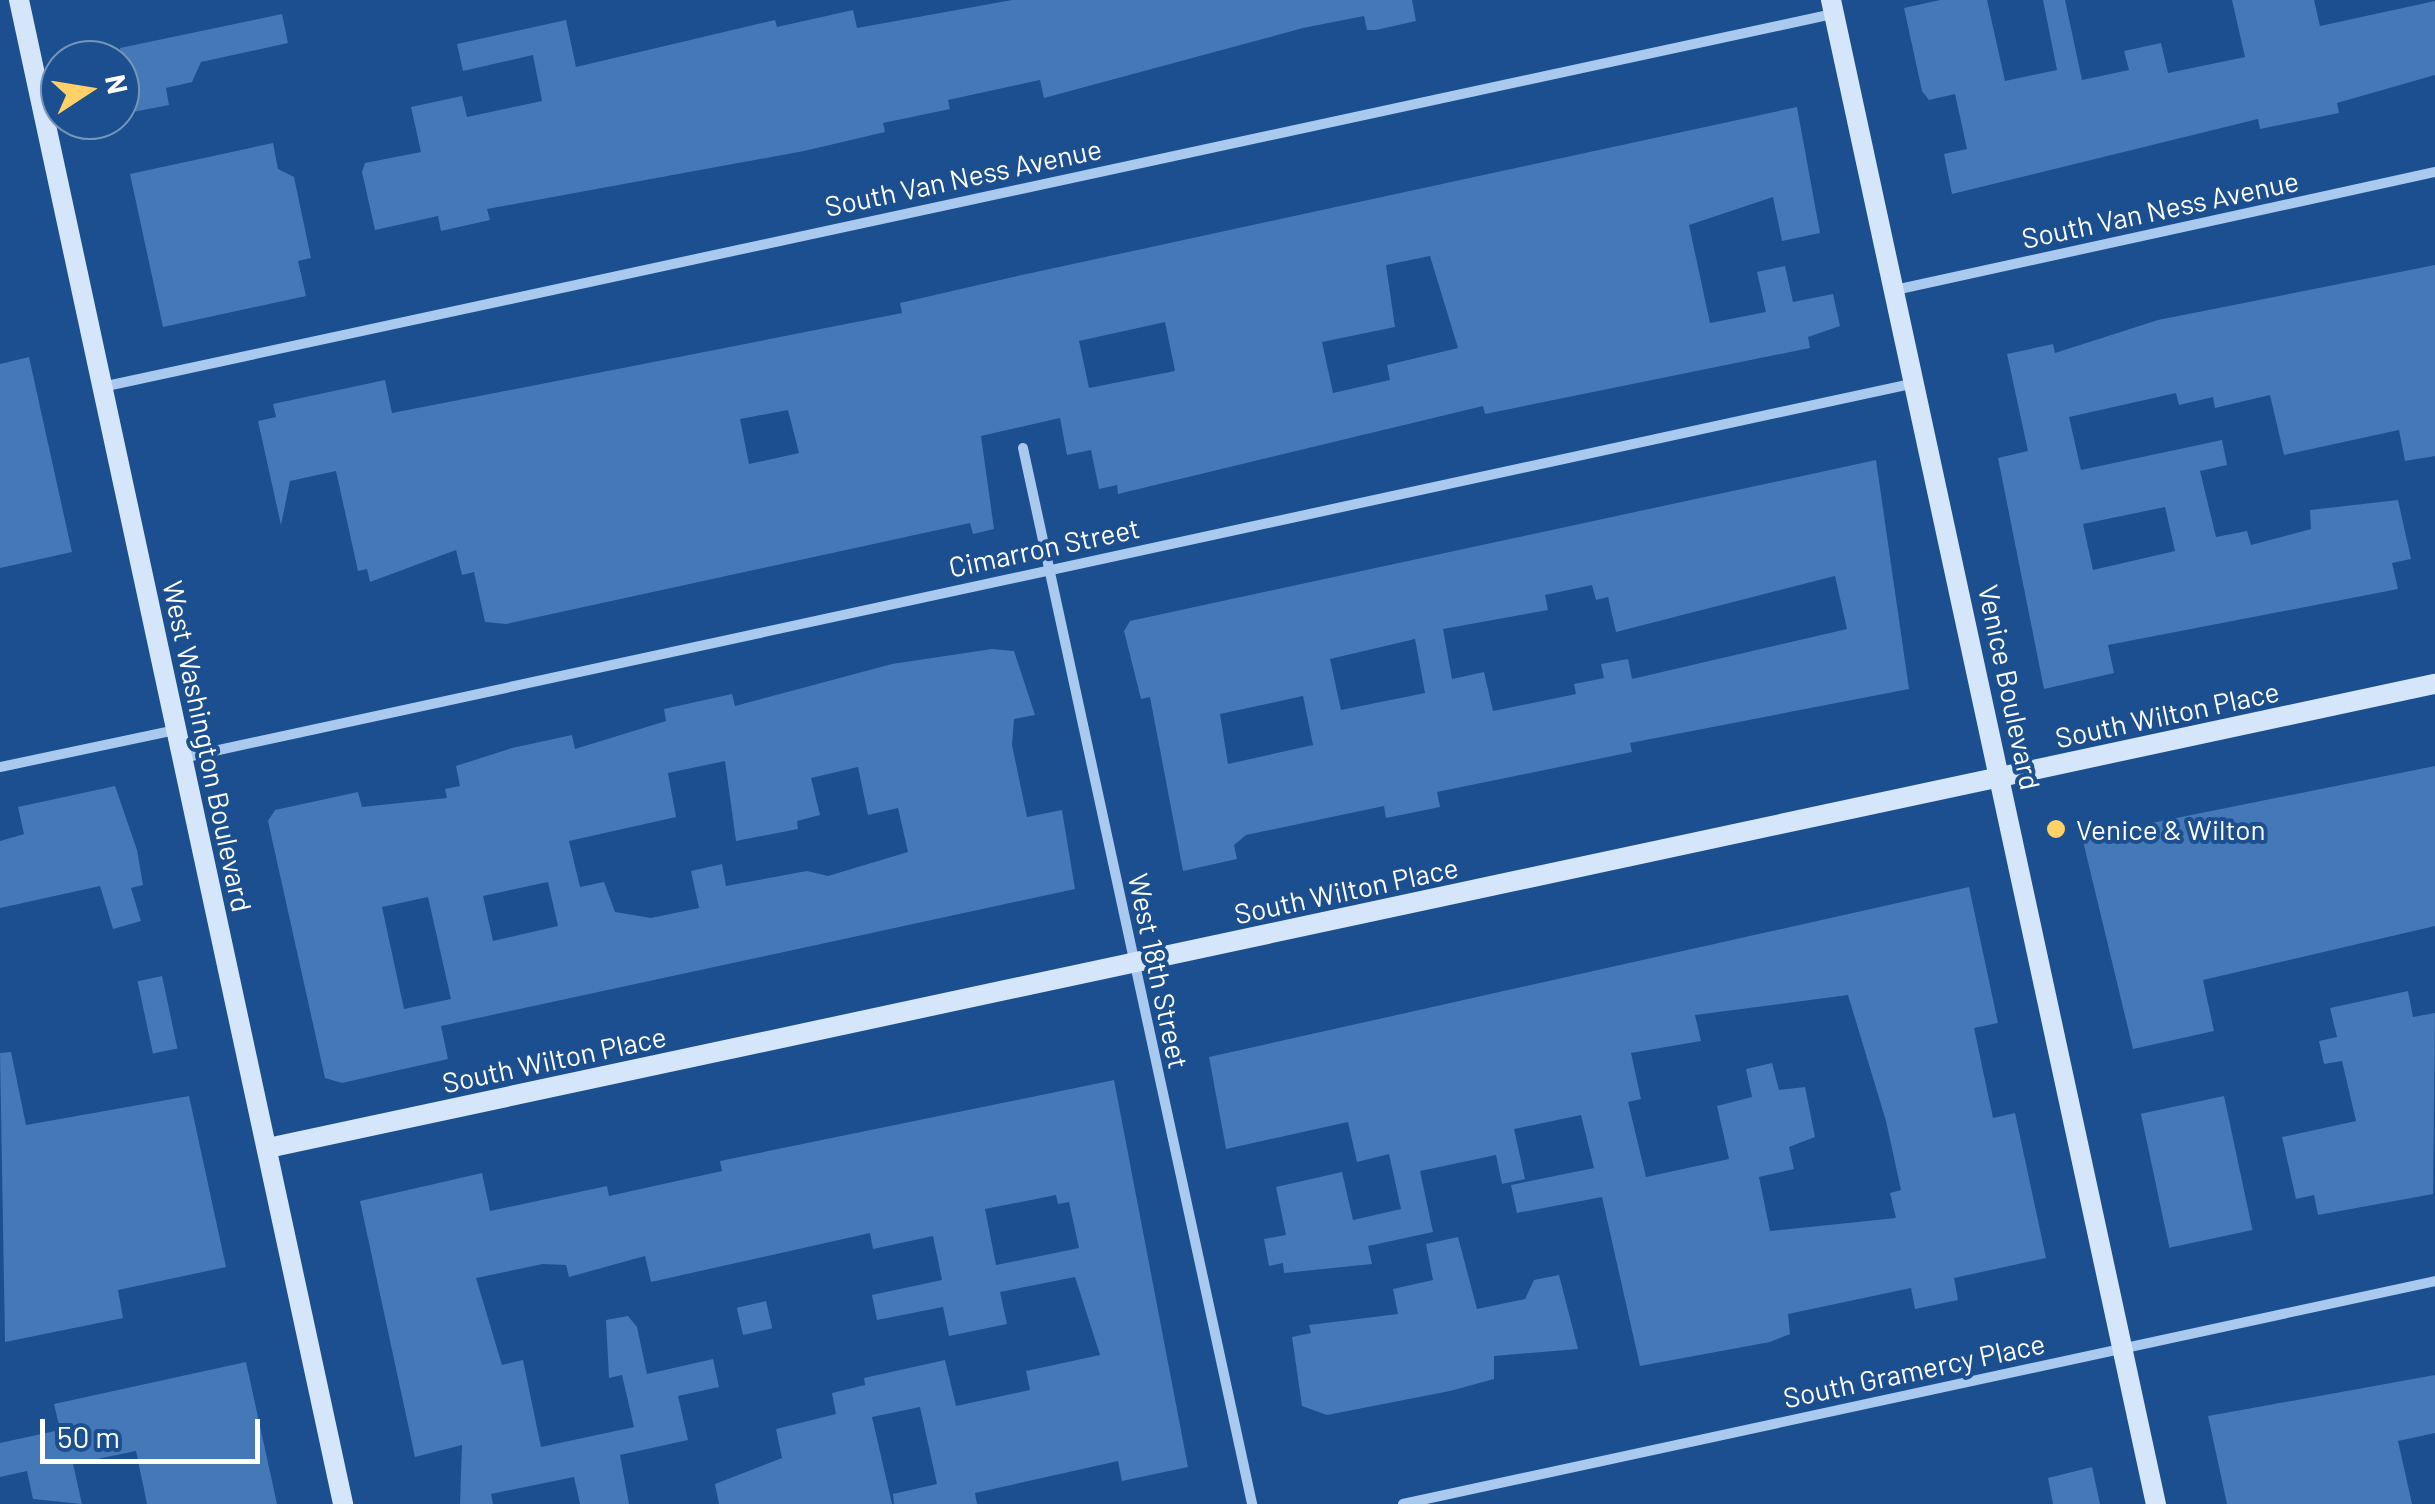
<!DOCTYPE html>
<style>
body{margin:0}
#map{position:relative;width:2435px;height:1504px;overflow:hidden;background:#1b4f8f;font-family:Barlow,sans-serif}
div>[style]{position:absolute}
.building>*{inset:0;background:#4478b7;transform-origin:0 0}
.street>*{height:10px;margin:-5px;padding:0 5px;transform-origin:5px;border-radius:5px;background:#a9c9ee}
.secondary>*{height:20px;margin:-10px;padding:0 10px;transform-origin:10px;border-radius:10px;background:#d6e6fa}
.dots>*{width:28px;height:28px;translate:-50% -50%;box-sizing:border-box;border:5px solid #1b4f8f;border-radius:50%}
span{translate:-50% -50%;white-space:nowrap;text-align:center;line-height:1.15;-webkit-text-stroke:8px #1b4f8f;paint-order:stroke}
.street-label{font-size:28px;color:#fff}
.poi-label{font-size:28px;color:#fff}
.left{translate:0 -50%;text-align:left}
.north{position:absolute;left:40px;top:40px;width:100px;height:100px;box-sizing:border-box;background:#1b4f8f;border:2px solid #7695bc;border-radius:50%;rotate:78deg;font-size:28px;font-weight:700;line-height:40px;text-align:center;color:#fff}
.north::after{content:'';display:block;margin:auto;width:35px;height:45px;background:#ffd166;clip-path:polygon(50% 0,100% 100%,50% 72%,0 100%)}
.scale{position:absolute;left:40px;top:1419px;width:220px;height:45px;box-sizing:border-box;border:5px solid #fff;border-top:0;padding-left:12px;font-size:30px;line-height:35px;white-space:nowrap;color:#fff;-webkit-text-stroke:8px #1b4f8f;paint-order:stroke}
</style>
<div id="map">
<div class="building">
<div style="clip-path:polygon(1012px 0,1412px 0,1416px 21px,1376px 30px,1367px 30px,1364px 16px,1303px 28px,1044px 98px,1040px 80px,948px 100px,950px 109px,883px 123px,885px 132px,804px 151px,487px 209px,490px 220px,441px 231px,438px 216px,375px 230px,362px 172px,365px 163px,421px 152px,411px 107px,462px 96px,467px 117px,542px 101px,533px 55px,463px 71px,457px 44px,566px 20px,576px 67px,775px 20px,777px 27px,853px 10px,857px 28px)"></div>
<div style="clip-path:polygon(1940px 0,1987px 0,2005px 81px,2057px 70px,2043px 0,2065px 0,2082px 80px,2129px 70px,2124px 51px,2161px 43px,2168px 73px,2245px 57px,2232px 0,2314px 0,2320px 26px,2435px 1px,2435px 75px,2337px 103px,2339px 113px,2260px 129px,2258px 119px,1952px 194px,1944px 154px,1967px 149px,1955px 94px,1929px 100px,1922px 91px,1904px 8px)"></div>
<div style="clip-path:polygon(282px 14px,288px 43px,201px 62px,192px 82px,166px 88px,169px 105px,133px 112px,120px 48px)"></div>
<div style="clip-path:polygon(evenodd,1797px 107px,1820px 233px,1782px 241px,1773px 197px,1689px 225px,1710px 323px,1766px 312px,1757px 272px,1785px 266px,1793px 302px,1833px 294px,1840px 326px,1808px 337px,1810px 348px,1485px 414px,1483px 406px,1118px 494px,1117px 485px,1099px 489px,1091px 450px,1067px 455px,1060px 418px,981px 436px,994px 529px,973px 534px,970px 523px,506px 624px,485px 622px,474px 572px,462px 575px,456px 550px,370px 582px,367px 569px,358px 571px,336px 471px,290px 481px,281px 525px,258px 421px,276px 417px,273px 404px,385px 380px,392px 413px,526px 387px,902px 313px,900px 303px,1013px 277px,1797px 107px,1430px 256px,1458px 348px,1387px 365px,1390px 380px,1333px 393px,1322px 342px,1395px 327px,1386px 265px,1430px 256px,1797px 107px,1165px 322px,1175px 371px,1089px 388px,1079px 341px,1165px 322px,1797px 107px,788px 410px,799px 453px,749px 464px,740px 419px,788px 410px)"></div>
<div style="clip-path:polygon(273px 143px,278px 169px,294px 177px,311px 258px,298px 261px,306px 296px,163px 327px,130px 174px)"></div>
<div style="clip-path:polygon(evenodd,2435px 265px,2435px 456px,2405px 461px,2399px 430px,2284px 455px,2270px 395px,2215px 408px,2213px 397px,2179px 405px,2176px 393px,2069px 417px,2081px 470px,2222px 440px,2227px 465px,2200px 471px,2216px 537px,2247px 531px,2251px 545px,2311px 529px,2310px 510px,2398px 500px,2411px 559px,2392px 563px,2398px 589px,2108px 645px,2114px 673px,2044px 689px,1998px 458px,2028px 451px,2007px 354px,2053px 344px,2055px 353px,2158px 320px,2435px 265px,2165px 507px,2175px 551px,2093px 570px,2083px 524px,2165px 507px)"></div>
<div style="clip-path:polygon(29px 357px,72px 552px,0 568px,0 364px)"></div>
<div style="clip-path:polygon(evenodd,1876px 460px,1909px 689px,1630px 743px,1632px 752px,1437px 792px,1440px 807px,1386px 818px,1384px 806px,1246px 835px,1234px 845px,1237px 859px,1183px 871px,1150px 697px,1141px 699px,1124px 631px,1130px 621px,1876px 460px,1835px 576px,1847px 629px,1632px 679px,1628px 659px,1601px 664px,1604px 678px,1574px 684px,1576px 694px,1493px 711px,1484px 672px,1452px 679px,1443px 629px,1548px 610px,1545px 595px,1592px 585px,1596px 600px,1608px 597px,1616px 632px,1835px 576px,1876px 460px,1415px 639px,1425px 693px,1341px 710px,1330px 659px,1415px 639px,1876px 460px,1303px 696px,1313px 745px,1228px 764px,1220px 714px,1303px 696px)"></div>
<div style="clip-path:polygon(evenodd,992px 649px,1014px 651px,1035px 715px,1014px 719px,1012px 745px,1027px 817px,1062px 810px,1075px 889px,441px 1026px,448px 1059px,342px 1083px,325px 1078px,268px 821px,275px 810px,358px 792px,362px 807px,447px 798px,445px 789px,460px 786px,456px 766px,512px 748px,572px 735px,575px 749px,666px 721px,664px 709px,732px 694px,735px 706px,892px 664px,992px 649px,725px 761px,736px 841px,798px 829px,797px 821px,820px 815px,811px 778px,858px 767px,868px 815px,898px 808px,908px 852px,828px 876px,807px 871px,726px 886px,722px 864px,691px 871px,699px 908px,651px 918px,615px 912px,604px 882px,580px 887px,569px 841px,676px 817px,668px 773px,725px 761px,992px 649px,548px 882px,558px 926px,493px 941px,483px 896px,548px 882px,992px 649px,428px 897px,451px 999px,404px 1009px,382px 907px,428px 897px)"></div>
<div style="clip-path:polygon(2435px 766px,2435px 926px,2203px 980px,2214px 1031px,2133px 1049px,2082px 837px)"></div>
<div style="clip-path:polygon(115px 786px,137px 850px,143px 885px,131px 888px,141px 921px,113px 929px,100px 886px,0 908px,0 841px,24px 834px,18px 807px)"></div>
<div style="clip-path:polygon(evenodd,1969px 887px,1998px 1023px,1974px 1028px,1993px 1118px,2015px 1113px,2046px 1258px,1954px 1278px,1958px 1300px,1915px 1309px,1911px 1288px,1788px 1314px,1790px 1334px,1770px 1342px,1640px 1366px,1602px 1197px,1517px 1213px,1511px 1185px,1594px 1168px,1581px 1115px,1514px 1129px,1525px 1179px,1502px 1184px,1496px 1155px,1420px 1171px,1433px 1232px,1368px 1246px,1372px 1264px,1284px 1273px,1283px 1263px,1269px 1266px,1264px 1239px,1286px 1235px,1276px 1187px,1342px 1172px,1353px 1220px,1401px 1209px,1389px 1154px,1357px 1162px,1348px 1122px,1226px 1149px,1209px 1057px,1969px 887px,1848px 995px,1886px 1121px,1901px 1190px,1890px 1193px,1896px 1218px,1770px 1231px,1759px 1177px,1794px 1169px,1789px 1147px,1815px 1137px,1805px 1087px,1779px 1090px,1772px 1063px,1746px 1069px,1752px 1097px,1717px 1106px,1729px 1159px,1646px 1177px,1628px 1102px,1641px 1099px,1631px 1053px,1701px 1041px,1695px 1015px,1848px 995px)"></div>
<div style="left:162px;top:976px;width:74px;height:25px;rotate:78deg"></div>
<div style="clip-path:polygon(2408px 991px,2413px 1017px,2435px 1013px,2433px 1194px,2318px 1215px,2314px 1195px,2296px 1199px,2282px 1137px,2356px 1121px,2342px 1061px,2324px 1064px,2319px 1041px,2337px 1037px,2330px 1008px)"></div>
<div style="clip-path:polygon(11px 1052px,26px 1125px,189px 1096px,226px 1267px,118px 1290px,123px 1318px,5px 1342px,0 1053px)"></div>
<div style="clip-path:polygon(evenodd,1114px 1080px,1188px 1467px,1122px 1481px,1118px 1461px,975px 1493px,977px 1504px,894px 1504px,893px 1494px,937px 1484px,920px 1407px,872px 1417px,892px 1504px,719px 1504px,715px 1484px,782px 1458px,776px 1429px,836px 1414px,832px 1393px,865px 1385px,864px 1378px,945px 1360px,956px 1406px,1030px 1390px,1026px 1371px,1100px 1355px,1075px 1277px,1000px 1292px,1007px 1324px,949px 1336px,943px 1307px,877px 1320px,872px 1295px,942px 1280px,933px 1236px,873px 1249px,870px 1233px,651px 1282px,645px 1256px,569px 1277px,566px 1265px,543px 1264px,476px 1278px,502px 1365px,523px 1360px,541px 1447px,634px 1427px,622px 1375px,609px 1378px,606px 1320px,628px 1316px,637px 1327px,647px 1374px,713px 1359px,719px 1387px,678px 1396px,688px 1440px,620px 1455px,629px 1504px,580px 1504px,574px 1477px,491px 1494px,493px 1504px,460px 1504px,462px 1445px,415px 1457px,360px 1201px,482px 1173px,490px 1211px,607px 1186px,609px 1196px,722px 1171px,720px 1161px,1114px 1080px,1056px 1195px,1058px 1204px,1069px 1202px,1079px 1248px,996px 1265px,985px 1209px,1056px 1195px)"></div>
<div style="left:2224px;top:1096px;width:137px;height:85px;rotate:78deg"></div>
<div style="clip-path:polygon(1458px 1237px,1477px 1309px,1525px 1299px,1534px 1280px,1559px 1275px,1578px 1349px,1494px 1356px,1494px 1379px,1450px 1391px,1327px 1415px,1302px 1406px,1292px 1337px,1311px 1333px,1309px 1325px,1398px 1314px,1393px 1289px,1433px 1280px,1426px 1244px)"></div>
<div style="left:766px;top:1301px;width:28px;height:30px;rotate:77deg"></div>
<div style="clip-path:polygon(246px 1362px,277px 1504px,147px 1504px,136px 1451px,73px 1464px,82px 1504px,33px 1499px,27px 1471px,0 1477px,0 1443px,60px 1430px,54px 1404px)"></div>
<div style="clip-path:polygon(2435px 1375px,2435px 1433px,2398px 1441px,2412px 1504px,2227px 1504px,2208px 1416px)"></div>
<div style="clip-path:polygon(2092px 1467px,2100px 1504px,2053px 1504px,2048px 1478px)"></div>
</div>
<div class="street">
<div style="left:1895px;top:290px;width:553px;rotate:-12.33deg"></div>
<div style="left:102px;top:387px;width:1771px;rotate:-12.16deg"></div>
<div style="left:1023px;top:448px;width:1081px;rotate:77.76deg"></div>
<div style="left:182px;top:758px;width:1773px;rotate:-12.21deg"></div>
<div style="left:0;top:767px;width:179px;rotate:-11.9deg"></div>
<div style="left:1403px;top:1504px;width:1056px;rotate:-12.19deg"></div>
</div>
<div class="secondary">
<div style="left:19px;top:0;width:1539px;rotate:77.84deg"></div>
<div style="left:1831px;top:0;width:1539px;rotate:77.81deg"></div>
<div style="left:268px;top:1148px;width:2216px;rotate:-12.09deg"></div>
</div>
<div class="dots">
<div style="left:2056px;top:829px;background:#ffd166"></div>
</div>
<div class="street-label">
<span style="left:963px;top:177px;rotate:-12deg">South Van Ness Avenue</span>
<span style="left:2160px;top:209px;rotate:-12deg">South Van Ness Avenue</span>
<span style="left:1044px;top:547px;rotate:-12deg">Cimarron Street</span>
<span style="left:2010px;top:687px;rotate:78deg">Venice Boulevard</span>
<span style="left:2167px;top:714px;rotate:-12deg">South Wilton Place</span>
<span style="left:208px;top:746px;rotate:78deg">West Washington Boulevard</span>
<span style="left:1346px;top:890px;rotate:-12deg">South Wilton Place</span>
<span style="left:1159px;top:971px;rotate:78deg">West 18th Street</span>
<span style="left:554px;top:1059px;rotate:-12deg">South Wilton Place</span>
<span style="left:1914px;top:1370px;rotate:-12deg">South Gramercy Place</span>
</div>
<div class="poi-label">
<span class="left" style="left:2076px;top:829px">Venice &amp; Wilton</span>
</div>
<div class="north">N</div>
<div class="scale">50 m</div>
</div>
